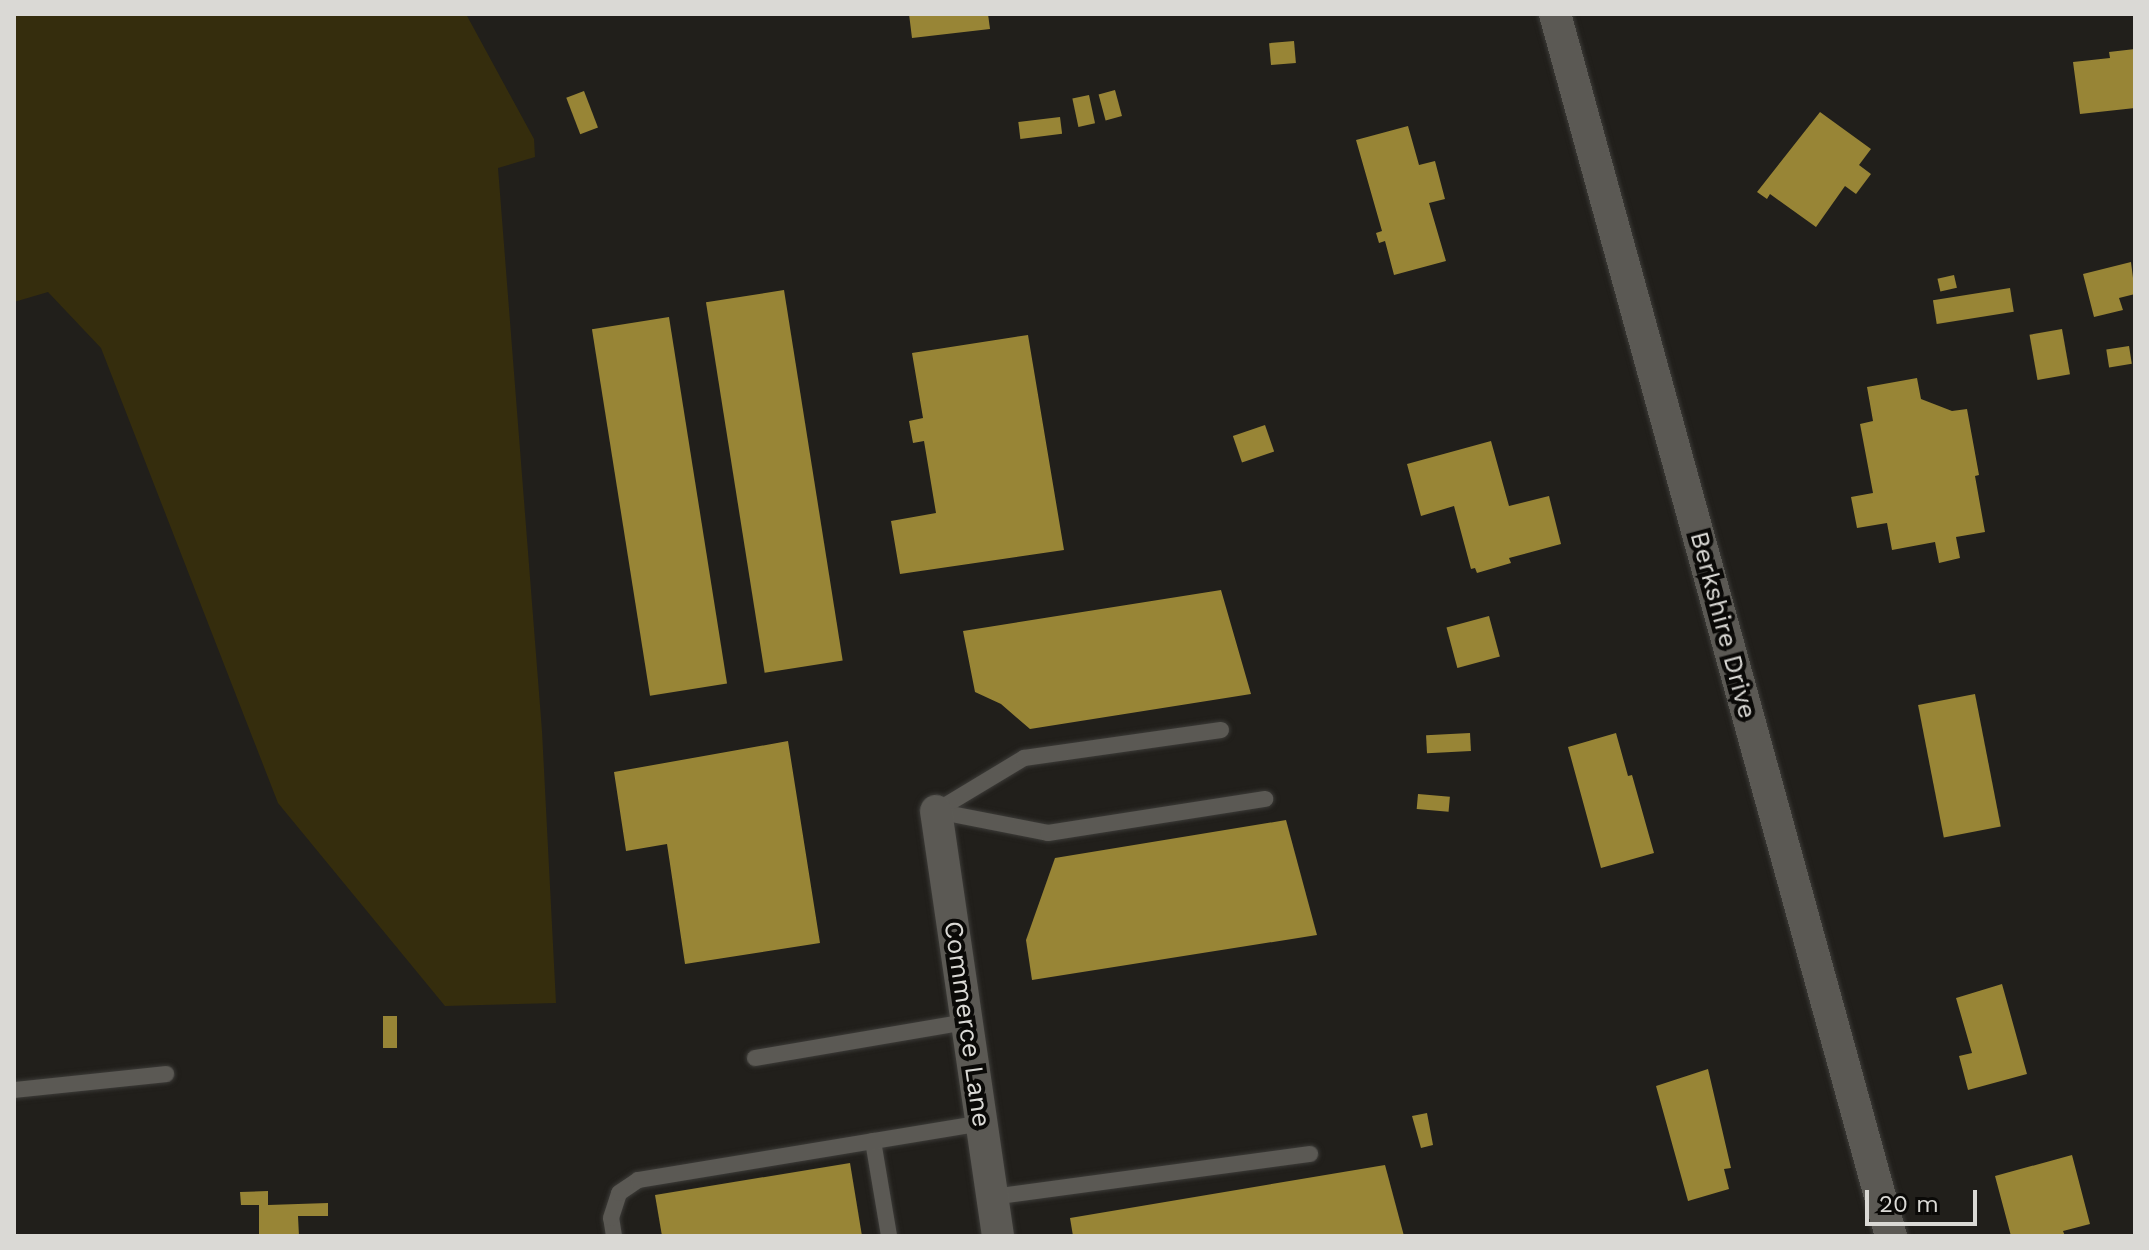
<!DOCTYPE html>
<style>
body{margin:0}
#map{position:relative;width:2149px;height:1250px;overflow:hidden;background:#211f1b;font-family:"Work Sans",sans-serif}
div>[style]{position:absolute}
.green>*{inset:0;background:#352d0d}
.building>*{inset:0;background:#988536;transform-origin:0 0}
.roads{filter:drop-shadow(0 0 2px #3c3b38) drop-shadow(0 0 2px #3c3b38)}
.lane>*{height:16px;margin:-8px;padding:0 8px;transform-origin:8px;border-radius:8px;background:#5b5954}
.street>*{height:32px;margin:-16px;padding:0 16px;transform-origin:16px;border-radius:16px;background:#5b5954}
span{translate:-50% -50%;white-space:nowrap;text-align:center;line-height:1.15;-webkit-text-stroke:8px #0a0907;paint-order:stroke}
.street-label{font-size:26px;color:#dad9d5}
.frame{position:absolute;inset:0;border:16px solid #dad9d5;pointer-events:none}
.scale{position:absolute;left:1865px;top:1190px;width:112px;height:36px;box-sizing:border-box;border:4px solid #dad9d5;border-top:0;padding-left:10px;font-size:24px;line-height:28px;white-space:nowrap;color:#dad9d5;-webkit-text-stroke:6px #0a0907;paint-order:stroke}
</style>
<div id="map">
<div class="green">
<div style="clip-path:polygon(14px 14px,466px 14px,534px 139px,535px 157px,498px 168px,542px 731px,556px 1003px,445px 1006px,278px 803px,101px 348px,48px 292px,14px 302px)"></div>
</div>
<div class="building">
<div style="clip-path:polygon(909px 14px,988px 14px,990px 29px,912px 38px)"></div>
<div style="left:1294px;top:41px;width:22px;height:25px;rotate:85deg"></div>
<div style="clip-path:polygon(2135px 49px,2135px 108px,2080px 114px,2073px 62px,2110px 58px,2109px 52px)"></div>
<div style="left:1115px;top:90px;width:27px;height:17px;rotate:75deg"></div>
<div style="left:584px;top:91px;width:39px;height:19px;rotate:69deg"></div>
<div style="left:1089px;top:95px;width:29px;height:17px;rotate:78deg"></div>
<div style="clip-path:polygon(1820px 112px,1871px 149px,1859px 165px,1871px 174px,1856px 194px,1845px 186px,1816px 227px,1770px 194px,1767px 199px,1757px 192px)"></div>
<div style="left:1060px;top:117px;width:17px;height:42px;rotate:83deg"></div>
<div style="clip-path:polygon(1408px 126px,1419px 165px,1435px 161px,1445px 199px,1429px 203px,1446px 261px,1394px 275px,1385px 241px,1379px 243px,1376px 233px,1382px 231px,1356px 140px)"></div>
<div style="clip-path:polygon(2131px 262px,2135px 294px,2119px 298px,2123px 310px,2094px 317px,2083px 274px)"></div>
<div style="left:1954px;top:275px;width:13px;height:17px;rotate:77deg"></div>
<div style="left:2010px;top:288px;width:24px;height:78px;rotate:81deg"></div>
<div style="left:784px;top:290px;width:375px;height:79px;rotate:81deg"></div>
<div style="left:669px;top:317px;width:371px;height:78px;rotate:81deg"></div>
<div style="left:2062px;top:329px;width:46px;height:33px;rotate:80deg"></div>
<div style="clip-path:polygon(1028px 335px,1064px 550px,900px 574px,891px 521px,936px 513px,924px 441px,913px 443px,909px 421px,923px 418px,912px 353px)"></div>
<div style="left:2129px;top:346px;width:18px;height:23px;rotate:81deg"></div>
<div style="clip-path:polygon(1917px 378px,1921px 399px,1952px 411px,1967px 409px,1979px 475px,1975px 476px,1985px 532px,1956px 537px,1960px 558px,1939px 563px,1935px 542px,1892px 550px,1887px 523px,1857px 528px,1851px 497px,1873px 493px,1860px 424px,1873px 421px,1867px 387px)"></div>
<div style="left:1265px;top:425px;width:28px;height:34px;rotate:71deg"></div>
<div style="clip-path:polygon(1491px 441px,1509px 506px,1549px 496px,1561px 544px,1509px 558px,1511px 563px,1477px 573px,1475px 568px,1471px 569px,1454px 506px,1421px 516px,1407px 464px)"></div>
<div style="clip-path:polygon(1221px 590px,1251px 694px,1030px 729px,1001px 704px,975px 692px,963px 631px)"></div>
<div style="left:1489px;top:616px;width:42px;height:44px;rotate:75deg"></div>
<div style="left:1975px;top:694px;width:135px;height:58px;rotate:79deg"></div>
<div style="left:1470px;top:733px;width:18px;height:44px;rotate:87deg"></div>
<div style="clip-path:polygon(1616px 733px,1628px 776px,1632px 775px,1654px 853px,1601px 868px,1568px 747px)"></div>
<div style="clip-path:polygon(788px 741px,820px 943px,685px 964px,667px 844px,626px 851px,614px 772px)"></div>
<div style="left:1418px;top:794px;width:32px;height:15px;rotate:5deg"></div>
<div style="clip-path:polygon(1286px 820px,1317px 935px,1032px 980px,1026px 940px,1055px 858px)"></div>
<div style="clip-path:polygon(2002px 984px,2027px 1074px,1968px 1090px,1959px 1056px,1972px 1053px,1956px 998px)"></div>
<div style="left:397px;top:1016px;width:32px;height:14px;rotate:90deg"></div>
<div style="clip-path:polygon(1708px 1069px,1731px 1168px,1724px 1169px,1729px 1189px,1688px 1201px,1656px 1086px)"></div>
<div style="clip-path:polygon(1427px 1113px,1433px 1145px,1421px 1148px,1412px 1116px)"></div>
<div style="clip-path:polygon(2072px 1155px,2090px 1224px,2063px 1231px,2065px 1236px,2011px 1236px,1995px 1176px)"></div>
<div style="clip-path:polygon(850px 1163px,862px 1236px,662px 1236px,655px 1195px)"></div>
<div style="clip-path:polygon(1385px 1165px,1404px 1236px,1073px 1236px,1070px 1218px)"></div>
<div style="clip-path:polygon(268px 1191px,268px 1205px,328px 1203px,328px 1216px,298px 1216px,299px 1236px,259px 1236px,259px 1205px,241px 1205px,240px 1192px)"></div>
</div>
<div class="roads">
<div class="lane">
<div style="left:936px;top:811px;width:114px;rotate:11.1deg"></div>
<div style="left:1048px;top:833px;width:220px;rotate:-8.9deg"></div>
<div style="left:936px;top:811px;width:103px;rotate:-31.1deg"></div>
<div style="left:1024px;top:758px;width:199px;rotate:-8.1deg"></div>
<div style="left:755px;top:1058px;width:214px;rotate:-9.7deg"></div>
<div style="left:14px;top:1090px;width:153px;rotate:-6deg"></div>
<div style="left:873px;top:1141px;width:96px;rotate:80.4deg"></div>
<div style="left:992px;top:1197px;width:321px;rotate:-7.7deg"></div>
<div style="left:614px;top:1236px;width:18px;rotate:-99deg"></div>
<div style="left:611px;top:1218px;width:26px;rotate:-72deg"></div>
<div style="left:619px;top:1193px;width:23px;rotate:-34deg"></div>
<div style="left:638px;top:1180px;width:348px;rotate:-9.4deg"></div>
</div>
<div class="street">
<div style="left:1555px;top:14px;width:1267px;rotate:74.63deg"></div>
<div style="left:936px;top:811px;width:429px;rotate:81.7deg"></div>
</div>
</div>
<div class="street-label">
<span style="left:1723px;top:625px;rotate:75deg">Berkshire Drive</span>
<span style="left:967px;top:1024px;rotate:82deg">Commerce Lane</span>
</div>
<div class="frame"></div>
<div class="scale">20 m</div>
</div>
